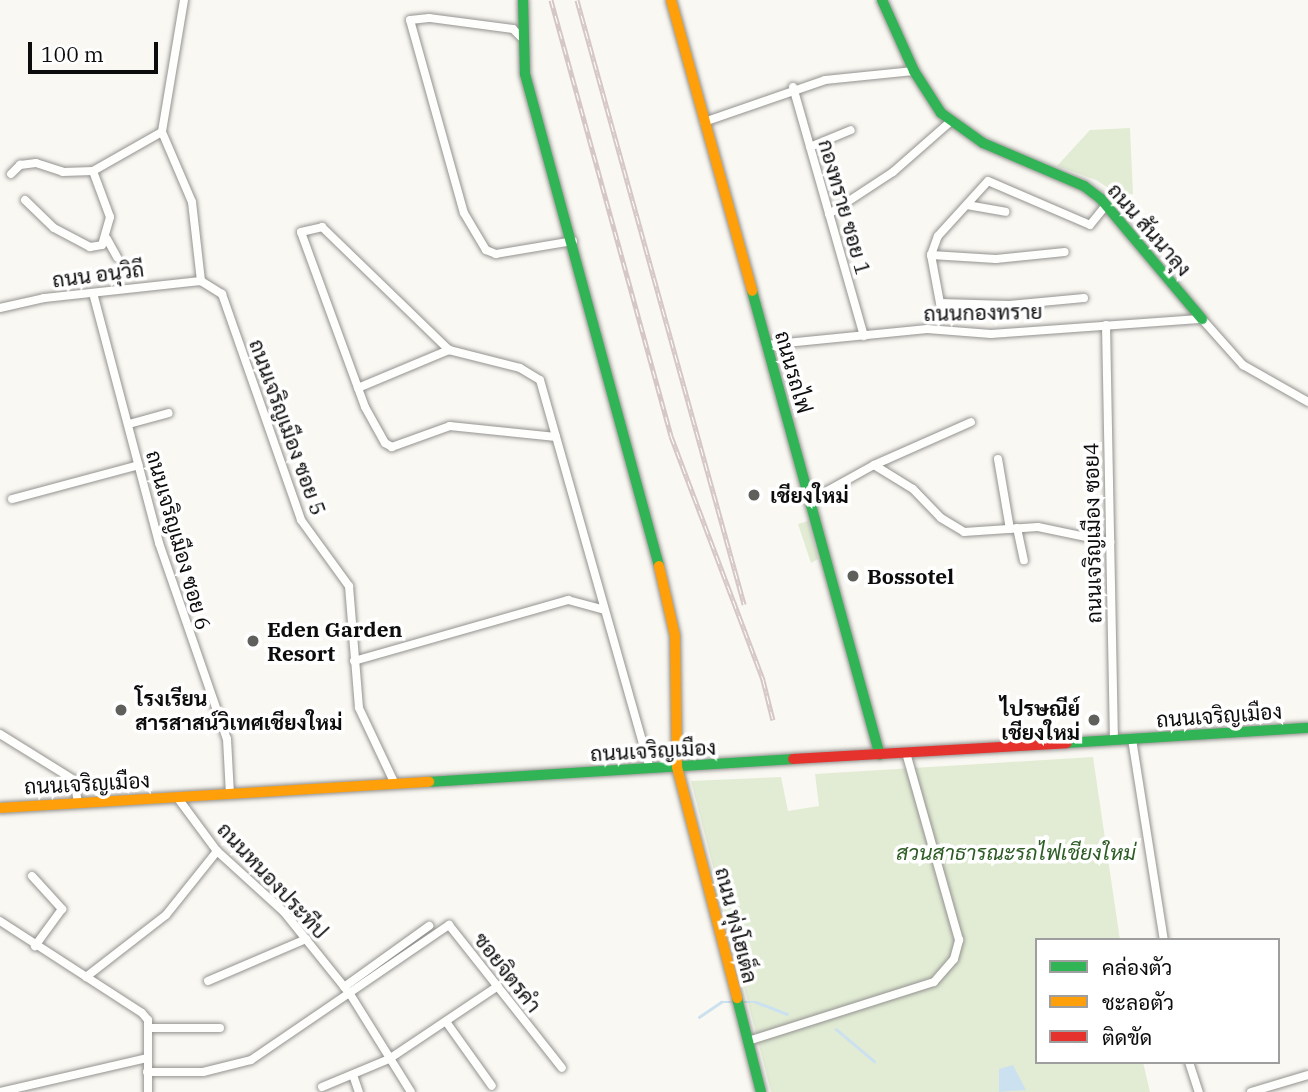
<!DOCTYPE html>
<meta charset="utf-8">
<style>
body{margin:0}
#map{position:relative;width:1308px;height:1092px;overflow:hidden;background:#faf8f2;font-family:"IBM Plex Serif",Sarabun,serif}
div>[style]{position:absolute}
.green>*{inset:0;background:#e2ecd4}
.water>*{inset:0;background:#cce1ef}
.stream>*{height:2.5px;margin:-1.25px;padding:0 1.25px;transform-origin:1.25px;border-radius:1.25px;background:#cce1ef}
.roads{filter:drop-shadow(0 0 2px #939290) drop-shadow(0 0 2px #939290)}
.street>*{height:8px;margin:-4px;padding:0 4px;transform-origin:4px;border-radius:4px;background:#fefefd}
.fast>*{height:10px;margin:-5px;padding:0 5px;transform-origin:5px;border-radius:5px;background:#30b455}
.slow>*{height:10px;margin:-5px;padding:0 5px;transform-origin:5px;border-radius:5px;background:#ff9f0a}
.jam>*{height:10px;margin:-5px;padding:0 5px;transform-origin:5px;border-radius:5px;background:#e5322d}
.rail>*{height:5px;margin-top:-2.5px;transform-origin:0;background:repeating-linear-gradient(90deg,#fff 0 8px,#d5c7c6 0 16px);box-sizing:border-box;border-block:2px solid #d5c7c6}
.dots>*{width:19px;height:19px;translate:-50% -50%;box-sizing:border-box;border:4px solid #fff;border-radius:50%}
span{translate:-50% -50%;white-space:nowrap;text-align:center;line-height:1.15;-webkit-text-stroke:7px #fff;paint-order:stroke}
.street-label{font-size:21px;color:#0c0c0c}
.poi-label{font-size:21px;color:#0c0c0c;font-weight:700}
.left{translate:0 -50%;text-align:left}
.right{translate:-100% -50%;text-align:right}
.park-label{font-size:21px;color:#2d5c25;font-style:italic}
.legend{position:absolute;left:1035px;top:938px;width:245px;height:126px;box-sizing:border-box;background:#fff;border:2px solid #9e9e9e;margin:0;padding:9px 12px;list-style:none;font-size:21px;color:#0c0c0c}
.legend li{display:flex;align-items:center;gap:14px;height:35px}
.legend b{width:35px;border:2px solid #9e9e9e}
.scale{position:absolute;left:28px;top:42px;width:130px;height:32px;box-sizing:border-box;border:4px solid #0c0c0c;border-top:0;padding-left:9px;font-size:21px;line-height:24px;white-space:nowrap;color:#0c0c0c;-webkit-text-stroke:5px #fff;paint-order:stroke}
</style>
<div id="map">
<div class="green">
<div style="clip-path:polygon(1130px 128px,1133px 194px,1119px 195px,1096px 180px,1057px 166px,1090px 130px)"></div>
<div style="clip-path:polygon(808px 521px,818px 559px,811px 563px,798px 524px)"></div>
<div style="clip-path:polygon(1093px 757px,1120px 940px,1037px 940px,1037px 1062px,1143px 1062px,1150px 1092px,771px 1092px,691px 781px,781px 777px,788px 811px,819px 806px,815px 774px)"></div>
</div>
<div class="water">
<div style="clip-path:polygon(1013px 1065px,1026px 1090px,999px 1092px,999px 1069px)"></div>
</div>
<div class="stream">
<div style="left:740px;top:1002px;width:16px"></div>
<div style="left:756px;top:1002px;width:33px;rotate:21deg"></div>
<div style="left:699px;top:1017px;width:27px;rotate:-34deg"></div>
<div style="left:721px;top:1002px;width:12px"></div>
<div style="left:836px;top:1029px;width:50px;rotate:40.1deg"></div>
</div>
<div class="roads">
<div class="street">
<div style="left:184px;top:0;width:134px;rotate:99.5deg"></div>
<div style="left:162px;top:132px;width:76px;rotate:66.8deg"></div>
<div style="left:192px;top:202px;width:80px;rotate:83.5deg"></div>
<div style="left:521px;top:37px;width:11px;rotate:-135deg"></div>
<div style="left:513px;top:29px;width:85px;rotate:-172.5deg"></div>
<div style="left:429px;top:18px;width:19px;rotate:174deg"></div>
<div style="left:410px;top:20px;width:200px;rotate:74.4deg"></div>
<div style="left:464px;top:213px;width:43px;rotate:59.3deg"></div>
<div style="left:486px;top:250px;width:11px;rotate:22deg"></div>
<div style="left:496px;top:254px;width:78px;rotate:-9.6deg"></div>
<div style="left:793px;top:87px;width:259px;rotate:74.1deg"></div>
<div style="left:704px;top:122px;width:128px;rotate:-19.1deg"></div>
<div style="left:825px;top:80px;width:89px;rotate:-5.8deg"></div>
<div style="left:810px;top:147px;width:44px;rotate:-22.5deg"></div>
<div style="left:11px;top:174px;width:13px;rotate:-45deg"></div>
<div style="left:20px;top:165px;width:16px;rotate:-7deg"></div>
<div style="left:36px;top:163px;width:28px;rotate:18deg"></div>
<div style="left:63px;top:172px;width:30px;rotate:-2deg"></div>
<div style="left:25px;top:200px;width:40px;rotate:44deg"></div>
<div style="left:54px;top:228px;width:41px;rotate:27.8deg"></div>
<div style="left:90px;top:247px;width:12px;rotate:-9deg"></div>
<div style="left:102px;top:245px;width:29px;rotate:-74deg"></div>
<div style="left:110px;top:217px;width:49px;rotate:-110.3deg"></div>
<div style="left:93px;top:171px;width:79px;rotate:-29.5deg"></div>
<div style="left:967px;top:205px;width:39px;rotate:10deg"></div>
<div style="left:829px;top:214px;width:77px;rotate:-33.3deg"></div>
<div style="left:893px;top:172px;width:77px;rotate:-41.3deg"></div>
<div style="left:107px;top:239px;width:21px;rotate:61deg"></div>
<div style="left:931px;top:255px;width:65px;rotate:3.5deg"></div>
<div style="left:996px;top:259px;width:69px;rotate:-5.8deg"></div>
<div style="left:201px;top:281px;width:25px;rotate:32deg"></div>
<div style="left:222px;top:294px;width:239px;rotate:70.7deg"></div>
<div style="left:301px;top:520px;width:82px;rotate:54deg"></div>
<div style="left:349px;top:586px;width:122px;rotate:85.3deg"></div>
<div style="left:359px;top:708px;width:84px;rotate:64.7deg"></div>
<div style="left:93px;top:293px;width:259px;rotate:75.2deg"></div>
<div style="left:159px;top:543px;width:207px;rotate:70.9deg"></div>
<div style="left:227px;top:739px;width:55px;rotate:86.9deg"></div>
<div style="left:1084px;top:298px;width:75px;rotate:174.7deg"></div>
<div style="left:1009px;top:305px;width:69px;rotate:-178.3deg"></div>
<div style="left:940px;top:303px;width:49px;rotate:-100.6deg"></div>
<div style="left:931px;top:255px;width:20px;rotate:-70deg"></div>
<div style="left:938px;top:236px;width:74px;rotate:-47.7deg"></div>
<div style="left:988px;top:181px;width:111px;rotate:23.3deg"></div>
<div style="left:1090px;top:225px;width:26px;rotate:-51deg"></div>
<div style="left:0;top:308px;width:45px;rotate:-12.8deg"></div>
<div style="left:44px;top:298px;width:158px;rotate:-6.2deg"></div>
<div style="left:1106px;top:325px;width:415px;rotate:88.9deg"></div>
<div style="left:766px;top:345px;width:162px;rotate:-5.7deg"></div>
<div style="left:927px;top:329px;width:64px;rotate:4.5deg"></div>
<div style="left:991px;top:334px;width:212px;rotate:-4.1deg"></div>
<div style="left:1202px;top:319px;width:62px;rotate:48.3deg"></div>
<div style="left:1243px;top:365px;width:75px;rotate:29.6deg"></div>
<div style="left:358px;top:388px;width:99px;rotate:-22.7deg"></div>
<div style="left:129px;top:424px;width:41px;rotate:-15.4deg"></div>
<div style="left:556px;top:437px;width:107px;rotate:-174.1deg"></div>
<div style="left:450px;top:426px;width:62px;rotate:160.1deg"></div>
<div style="left:392px;top:447px;width:8px;rotate:-150deg"></div>
<div style="left:385px;top:443px;width:41px;rotate:-119.1deg"></div>
<div style="left:365px;top:407px;width:186px;rotate:-110.1deg"></div>
<div style="left:301px;top:232px;width:22px;rotate:-13deg"></div>
<div style="left:322px;top:227px;width:177px;rotate:44.1deg"></div>
<div style="left:449px;top:350px;width:73px;rotate:14.2deg"></div>
<div style="left:520px;top:368px;width:23px;rotate:31deg"></div>
<div style="left:540px;top:380px;width:404px;rotate:74.2deg"></div>
<div style="left:998px;top:459px;width:71px;rotate:80.3deg"></div>
<div style="left:874px;top:465px;width:46px;rotate:31.6deg"></div>
<div style="left:913px;top:489px;width:40px;rotate:46deg"></div>
<div style="left:941px;top:518px;width:27px;rotate:31deg"></div>
<div style="left:964px;top:532px;width:74px;rotate:-3.9deg"></div>
<div style="left:1038px;top:527px;width:74px;rotate:11.8deg"></div>
<div style="left:12px;top:499px;width:131px;rotate:-15deg"></div>
<div style="left:809px;top:501px;width:74px;rotate:-29deg"></div>
<div style="left:874px;top:465px;width:106px;rotate:-23.9deg"></div>
<div style="left:1017px;top:528px;width:33px;rotate:78deg"></div>
<div style="left:354px;top:661px;width:223px;rotate:-15.9deg"></div>
<div style="left:568px;top:600px;width:35px;rotate:15deg"></div>
<div style="left:0;top:734px;width:87px;rotate:31.9deg"></div>
<div style="left:74px;top:780px;width:23px;rotate:80deg"></div>
<div style="left:1132px;top:739px;width:204px;rotate:81deg"></div>
<div style="left:177px;top:797px;width:67px;rotate:53.5deg"></div>
<div style="left:217px;top:851px;width:91px;rotate:42.3deg"></div>
<div style="left:284px;top:912px;width:105px;rotate:51.2deg"></div>
<div style="left:350px;top:994px;width:115px;rotate:58.1deg"></div>
<div style="left:32px;top:876px;width:45px;rotate:47.7deg"></div>
<div style="left:62px;top:909px;width:46px;rotate:126.1deg"></div>
<div style="left:0;top:921px;width:169px;rotate:32.9deg"></div>
<div style="left:142px;top:1013px;width:9px;rotate:49deg"></div>
<div style="left:148px;top:1020px;width:72px;rotate:90deg"></div>
<div style="left:86px;top:977px;width:101px;rotate:-37.8deg"></div>
<div style="left:166px;top:915px;width:82px;rotate:-51.4deg"></div>
<div style="left:208px;top:981px;width:107px;rotate:-23.2deg"></div>
<div style="left:344px;top:987px;width:105px;rotate:-35.7deg"></div>
<div style="left:447px;top:1023px;width:77px;rotate:54.5deg"></div>
<div style="left:148px;top:1028px;width:72px"></div>
<div style="left:748px;top:1041px;width:195px;rotate:-17.6deg"></div>
<div style="left:934px;top:982px;width:30px;rotate:-49deg"></div>
<div style="left:954px;top:959px;width:20px;rotate:-75deg"></div>
<div style="left:959px;top:940px;width:194px;rotate:-105.8deg"></div>
<div style="left:1189px;top:1062px;width:32px;rotate:72deg"></div>
<div style="left:147px;top:1072px;width:56px"></div>
<div style="left:203px;top:1072px;width:49px;rotate:-14deg"></div>
<div style="left:251px;top:1060px;width:240px;rotate:-34.3deg"></div>
<div style="left:449px;top:925px;width:182px;rotate:51.7deg"></div>
<div style="left:353px;top:1075px;width:18px;rotate:71deg"></div>
<div style="left:322px;top:1087px;width:73px;rotate:-22.7deg"></div>
<div style="left:389px;top:1059px;width:131px;rotate:-33.8deg"></div>
<div style="left:0;top:1092px;width:151px;rotate:-13deg"></div>
<div style="left:1251px;top:1092px;width:59px;rotate:-16.6deg"></div>
</div>
<div class="fast">
<div style="left:523px;top:0;width:74px;rotate:88.5deg"></div>
<div style="left:525px;top:74px;width:510px;rotate:74.76deg"></div>
<div style="left:882px;top:0;width:78px;rotate:65.7deg"></div>
<div style="left:914px;top:71px;width:50px;rotate:57.3deg"></div>
<div style="left:941px;top:113px;width:52px;rotate:35.5deg"></div>
<div style="left:983px;top:143px;width:110px;rotate:23.1deg"></div>
<div style="left:1084px;top:186px;width:21px;rotate:37deg"></div>
<div style="left:1101px;top:199px;width:157px;rotate:49.9deg"></div>
<div style="left:752px;top:291px;width:481px;rotate:74.6deg"></div>
<div style="left:1067px;top:743px;width:241px;rotate:-3.6deg"></div>
<div style="left:429px;top:782px;width:365px;rotate:-3.6deg"></div>
<div style="left:737px;top:998px;width:97px;rotate:75.7deg"></div>
</div>
<div class="slow">
<div style="left:671px;top:0;width:302px;rotate:74.4deg"></div>
<div style="left:659px;top:566px;width:72px;rotate:77.1deg"></div>
<div style="left:675px;top:636px;width:131px;rotate:89.1deg"></div>
<div style="left:677px;top:767px;width:239px;rotate:75.4deg"></div>
<div style="left:0;top:808px;width:430px;rotate:-3.5deg"></div>
</div>
<div class="jam">
<div style="left:793px;top:759px;width:274px;rotate:-3.3deg"></div>
</div>
</div>
<div class="rail">
<div style="left:551px;top:0;width:452px;rotate:74.6deg"></div>
<div style="left:671px;top:436px;width:261px;rotate:69.3deg"></div>
<div style="left:763px;top:680px;width:41px;rotate:76deg"></div>
<div style="left:577px;top:0;width:627px;rotate:74.54deg"></div>
</div>
<div class="dots">
<div style="left:754px;top:495px;background:#5f5f5c"></div>
<div style="left:853px;top:576px;background:#5f5f5c"></div>
<div style="left:253px;top:641px;background:#5f5f5c"></div>
<div style="left:121px;top:710px;background:#5f5f5c"></div>
<div style="left:1094px;top:720px;background:#5f5f5c"></div>
</div>
<div class="street-label">
<span style="left:845px;top:207px;rotate:74deg">กองทราย ซอย 1</span>
<span style="left:1150px;top:229px;rotate:49deg">ถนน สันนาลุง</span>
<span style="left:98px;top:274px;rotate:-7deg">ถนน อนุวิถี</span>
<span style="left:983px;top:312px;rotate:-1deg">ถนนกองทราย</span>
<span style="left:794px;top:372px;rotate:74deg">ถนนรถไฟ</span>
<span style="left:288px;top:427px;rotate:70deg">ถนนเจริญเมือง ซอย 5</span>
<span style="left:1092px;top:533px;rotate:-91deg">ถนนเจริญเมือง ซอย4</span>
<span style="left:179px;top:540px;rotate:74deg">ถนนเจริญเมือง ซอย 6</span>
<span style="left:1219px;top:715px;rotate:-4deg">ถนนเจริญเมือง</span>
<span style="left:653px;top:750px;rotate:-3deg">ถนนเจริญเมือง</span>
<span style="left:87px;top:783px;rotate:-3deg">ถนนเจริญเมือง</span>
<span style="left:273px;top:880px;rotate:47deg">ถนนหนองประทีป</span>
<span style="left:737px;top:925px;rotate:76deg">ถนน ทุ่งโฮเต็ล</span>
<span style="left:508px;top:972px;rotate:52deg">ซอยจิตรคำ</span>
</div>
<div class="poi-label">
<span class="left" style="left:770px;top:495px">เชียงใหม่</span>
<span class="left" style="left:867px;top:576px">Bossotel</span>
<span class="left" style="left:267px;top:641px">Eden Garden<br>Resort</span>
<span class="left" style="left:135px;top:710px">โรงเรียน<br>สารสาสน์วิเทศเชียงใหม่</span>
<span class="right" style="left:1080px;top:720px">ไปรษณีย์<br>เชียงใหม่</span>
</div>
<div class="park-label">
<span style="left:1016px;top:852px">สวนสาธารณะรถไฟเชียงใหม่</span>
</div>
<ul class="legend">
<li><b style="height:9px;background:#30b455"></b>คล่องตัว</li>
<li><b style="height:9px;background:#ff9f0a"></b>ชะลอตัว</li>
<li><b style="height:9px;background:#e5322d"></b>ติดขัด</li>
</ul>
<div class="scale">100 m</div>
</div>
